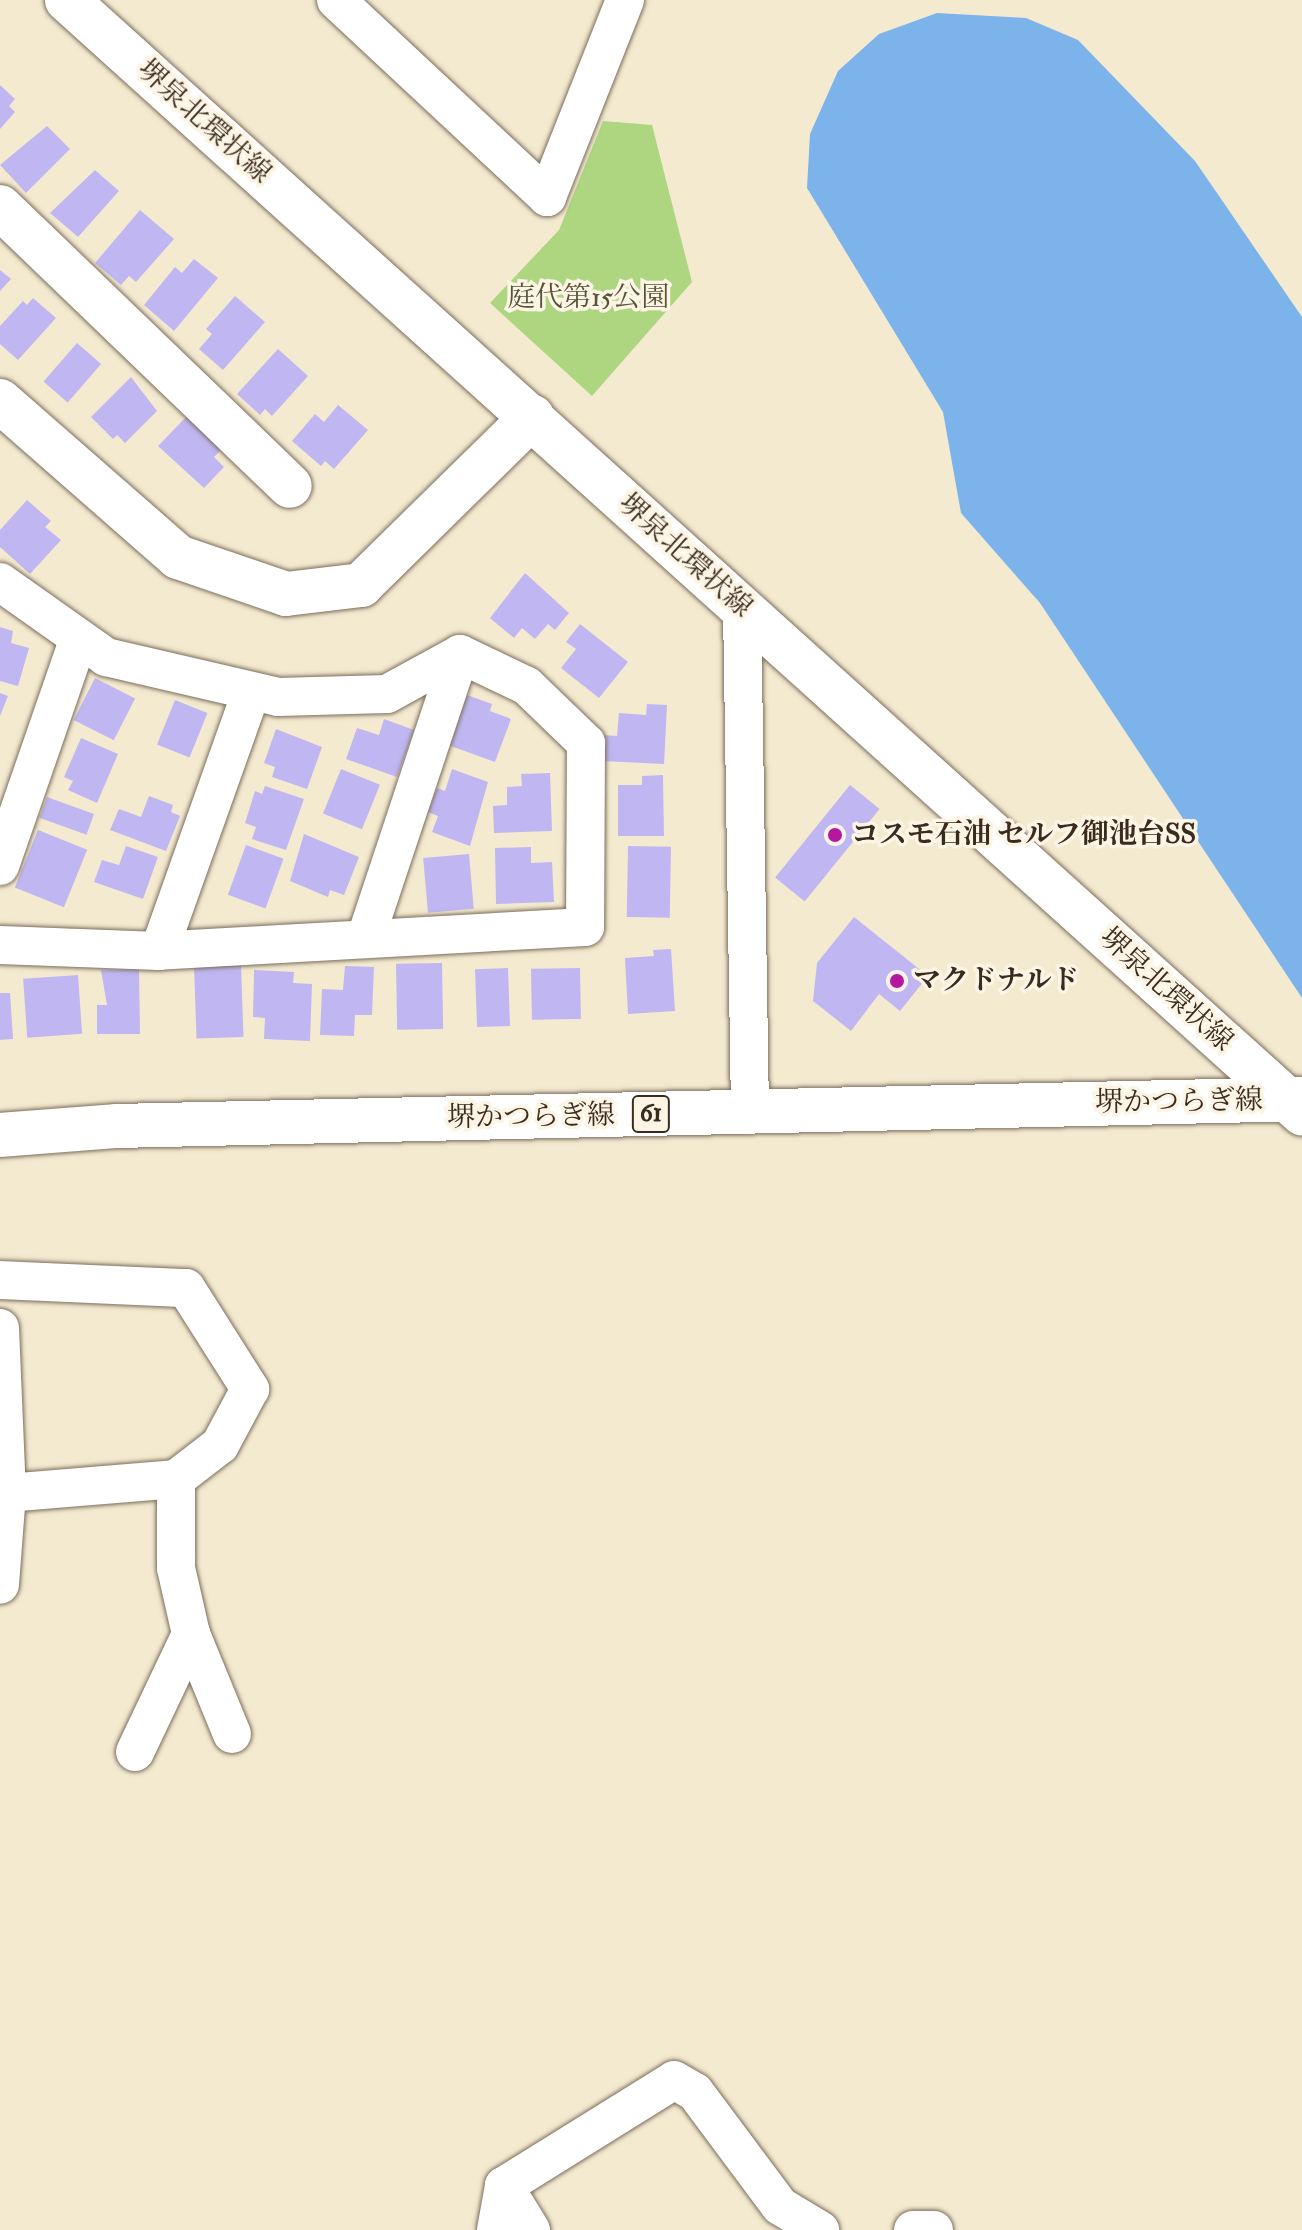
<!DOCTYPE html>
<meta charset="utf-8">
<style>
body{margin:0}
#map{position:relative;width:1302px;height:2230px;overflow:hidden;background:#f4ead0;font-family:"IM FELL Double Pica","Noto Serif JP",serif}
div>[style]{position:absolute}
.green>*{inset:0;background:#aed681}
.water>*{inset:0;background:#7db3eb}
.building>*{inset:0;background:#c0b7f2;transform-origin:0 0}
.roads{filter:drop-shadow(0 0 2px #7c6d5c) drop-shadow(0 0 2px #7c6d5c)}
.street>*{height:38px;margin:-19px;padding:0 19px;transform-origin:19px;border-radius:19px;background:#fff}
.secondary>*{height:44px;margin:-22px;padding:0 22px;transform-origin:22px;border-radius:22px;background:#fff}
.primary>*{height:44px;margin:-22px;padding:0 22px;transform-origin:22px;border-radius:22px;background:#fff}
.dots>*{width:22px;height:22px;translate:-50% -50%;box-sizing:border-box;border:4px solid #fcf5e5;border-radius:50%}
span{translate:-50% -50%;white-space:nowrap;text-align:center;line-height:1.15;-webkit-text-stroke:7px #fcf5e5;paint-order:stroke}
.shield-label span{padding:2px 6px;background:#fcf5e5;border:2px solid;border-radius:6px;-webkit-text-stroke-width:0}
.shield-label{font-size:26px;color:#3b2a1e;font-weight:700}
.street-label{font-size:28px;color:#3b2a1e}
.park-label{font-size:28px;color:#585537}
.poi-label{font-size:28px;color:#3b2a1e;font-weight:700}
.left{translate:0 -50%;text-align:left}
</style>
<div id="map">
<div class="green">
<div style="clip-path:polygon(603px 121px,652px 125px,692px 282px,592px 396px,490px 303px,559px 230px)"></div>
</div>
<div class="water">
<div style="clip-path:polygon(937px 13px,1026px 18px,1078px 40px,1195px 161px,1302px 317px,1302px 998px,1040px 603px,961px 513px,943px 412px,807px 188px,810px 134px,838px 71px,879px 34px)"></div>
</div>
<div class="building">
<div style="clip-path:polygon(0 85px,15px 99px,9px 106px,15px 112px,0 129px)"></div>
<div style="clip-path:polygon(47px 126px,70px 149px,26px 193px,0 165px)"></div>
<div style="clip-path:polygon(95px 170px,119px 191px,78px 237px,50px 213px)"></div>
<div style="clip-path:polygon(140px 210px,174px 239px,136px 282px,129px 276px,121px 285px,95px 263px)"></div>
<div style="clip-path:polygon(194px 259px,218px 278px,174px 331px,144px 305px,175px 267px,182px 273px)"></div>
<div style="clip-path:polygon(0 270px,11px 279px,0 291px)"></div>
<div style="clip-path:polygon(235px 296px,265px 322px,223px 370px,199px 349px,212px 334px,206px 329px)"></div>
<div style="clip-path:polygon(33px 298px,56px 318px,18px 360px,0 344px,0 326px,23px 301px,27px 305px)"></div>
<div style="left:77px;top:343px;width:32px;height:51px;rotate:41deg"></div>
<div style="clip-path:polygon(278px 349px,308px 376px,272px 416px,265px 409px,260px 415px,237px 394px)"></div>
<div style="clip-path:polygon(131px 377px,157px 411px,125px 443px,117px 435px,113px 439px,91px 417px)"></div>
<div style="clip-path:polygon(338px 405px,368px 430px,334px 469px,325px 461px,321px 466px,292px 441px,315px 414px,324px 422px)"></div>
<div style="clip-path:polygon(187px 416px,222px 449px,214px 457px,224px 467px,204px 488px,158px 446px)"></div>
<div style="clip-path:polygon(27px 500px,51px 521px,45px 527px,61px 540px,30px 574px,0 547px,0 530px)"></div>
<div style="clip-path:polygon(525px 573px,569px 613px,555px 630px,548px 624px,535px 639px,522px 628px,514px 638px,490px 618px)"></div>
<div style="clip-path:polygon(580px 624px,628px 662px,599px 698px,561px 668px,576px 649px,566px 642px)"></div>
<div style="clip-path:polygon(0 627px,13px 631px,11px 643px,29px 648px,18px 686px,0 681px)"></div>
<div style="left:95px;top:678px;width:45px;height:47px;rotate:27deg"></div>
<div style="clip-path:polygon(0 693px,8px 696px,0 716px)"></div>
<div style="clip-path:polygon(467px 695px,492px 704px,490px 711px,511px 719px,495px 762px,448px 745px)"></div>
<div style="left:175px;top:700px;width:35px;height:48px;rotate:22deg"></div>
<div style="clip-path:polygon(647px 704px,667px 705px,664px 764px,602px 761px,604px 735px,617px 736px,619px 713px,646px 715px)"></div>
<div style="clip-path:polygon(384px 719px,414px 730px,397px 777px,346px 759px,357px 728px,379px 735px)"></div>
<div style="clip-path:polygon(276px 729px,322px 747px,307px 789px,272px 777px,275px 767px,264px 763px)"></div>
<div style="clip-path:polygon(81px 738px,118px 754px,97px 803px,68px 790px,73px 781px,64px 777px)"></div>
<div style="left:341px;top:769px;width:42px;height:48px;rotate:22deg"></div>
<div style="clip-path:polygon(452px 769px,488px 782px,470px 846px,432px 832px,438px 816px,428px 812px,437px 788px,445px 791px)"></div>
<div style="clip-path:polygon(550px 773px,552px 831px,494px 833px,493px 806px,507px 805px,507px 787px,522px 786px,521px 774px)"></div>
<div style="clip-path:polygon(663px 775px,664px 836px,618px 836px,618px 785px,642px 785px,642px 776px)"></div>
<div style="left:850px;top:785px;width:38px;height:119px;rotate:39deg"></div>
<div style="clip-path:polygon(265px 786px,304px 799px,286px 850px,252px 839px,256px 827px,245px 823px,255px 791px,262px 794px)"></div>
<div style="clip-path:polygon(149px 796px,173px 805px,171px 812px,180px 816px,166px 851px,110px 830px,119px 809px,141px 817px)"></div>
<div style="left:47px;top:797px;width:50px;height:22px;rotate:20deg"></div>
<div style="left:38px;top:830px;width:53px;height:62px;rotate:22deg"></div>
<div style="clip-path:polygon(304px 834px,359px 857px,344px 895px,330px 890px,328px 897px,290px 881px)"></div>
<div style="left:246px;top:845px;width:40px;height:53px;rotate:20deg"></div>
<div style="clip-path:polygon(126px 846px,158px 857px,143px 899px,94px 882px,102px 860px,119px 865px)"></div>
<div style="left:628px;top:846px;width:43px;height:71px;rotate:1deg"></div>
<div style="clip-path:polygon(531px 847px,531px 863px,552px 862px,554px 902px,496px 904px,495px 848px)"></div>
<div style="left:469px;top:854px;width:55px;height:46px;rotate:85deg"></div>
<div style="clip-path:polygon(854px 917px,928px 976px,900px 1011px,879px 994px,851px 1031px,813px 1001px,817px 963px)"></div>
<div style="clip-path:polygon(671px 949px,675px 1011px,628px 1014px,625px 958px,654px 956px,653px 950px)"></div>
<div style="left:442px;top:963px;width:66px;height:46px;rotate:89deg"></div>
<div style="left:241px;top:965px;width:72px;height:47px;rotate:88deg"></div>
<div style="clip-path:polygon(345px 966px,374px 967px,372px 1015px,355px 1015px,354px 1036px,320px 1035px,322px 989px,343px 990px)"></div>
<div style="left:508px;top:968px;width:58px;height:33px;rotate:88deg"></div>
<div style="left:580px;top:968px;width:51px;height:49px;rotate:89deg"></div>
<div style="clip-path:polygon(139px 969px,140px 1034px,97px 1034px,97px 1005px,107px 1005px,101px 970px)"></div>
<div style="clip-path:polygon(254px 970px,294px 972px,293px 983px,312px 984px,310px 1041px,264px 1039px,265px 1018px,253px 1017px)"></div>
<div style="left:78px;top:975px;width:59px;height:55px;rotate:86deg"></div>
<div style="clip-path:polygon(0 993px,10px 993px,13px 1039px,0 1040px)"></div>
</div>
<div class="roads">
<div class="street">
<div style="left:336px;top:0;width:289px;rotate:43deg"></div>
<div style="left:547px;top:197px;width:212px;rotate:-68.4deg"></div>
<div style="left:0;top:582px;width:130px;rotate:35.3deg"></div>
<div style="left:106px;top:657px;width:177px;rotate:13.1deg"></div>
<div style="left:278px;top:697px;width:109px;rotate:-1.6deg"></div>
<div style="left:387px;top:694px;width:83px;rotate:-28.7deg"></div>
<div style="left:460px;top:654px;width:74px;rotate:25.5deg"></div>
<div style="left:527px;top:686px;width:82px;rotate:44deg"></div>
<div style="left:586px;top:743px;width:184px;rotate:90.3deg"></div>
<div style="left:585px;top:927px;width:427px;rotate:176.8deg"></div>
<div style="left:159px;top:951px;width:159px;rotate:-177.8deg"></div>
<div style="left:742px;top:607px;width:505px;rotate:89.09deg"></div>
<div style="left:0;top:866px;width:238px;rotate:-70.9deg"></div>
<div style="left:366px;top:937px;width:298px;rotate:-71.6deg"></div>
<div style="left:159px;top:951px;width:275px;rotate:-70.4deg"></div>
<div style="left:0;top:1280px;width:186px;rotate:2.5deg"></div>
<div style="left:186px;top:1288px;width:120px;rotate:57.6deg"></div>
<div style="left:250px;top:1389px;width:64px;rotate:118.2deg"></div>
<div style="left:220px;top:1445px;width:56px;rotate:142.3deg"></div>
<div style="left:176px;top:1479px;width:170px;rotate:175.3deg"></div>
<div style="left:0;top:1328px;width:165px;rotate:87.6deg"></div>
<div style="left:7px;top:1493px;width:92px;rotate:94.4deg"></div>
<div style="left:176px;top:1479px;width:89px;rotate:90deg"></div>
<div style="left:176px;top:1568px;width:68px;rotate:77.2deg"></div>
<div style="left:191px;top:1634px;width:108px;rotate:67.7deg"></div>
<div style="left:135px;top:1752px;width:131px;rotate:-64.6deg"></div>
<div style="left:496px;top:2230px;width:45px;rotate:-79.7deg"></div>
<div style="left:531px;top:2230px;width:52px;rotate:-121.5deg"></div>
<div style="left:504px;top:2186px;width:200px;rotate:-31.9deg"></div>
<div style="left:674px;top:2080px;width:24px;rotate:30deg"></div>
<div style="left:695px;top:2092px;width:142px;rotate:53.3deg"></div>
<div style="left:780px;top:2206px;width:47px;rotate:31deg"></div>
<div style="left:913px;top:2230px;width:21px"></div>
</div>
<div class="secondary">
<div style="left:67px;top:0;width:1663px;rotate:42.03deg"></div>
<div style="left:0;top:207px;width:402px;rotate:43.9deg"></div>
<div style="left:0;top:401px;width:237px;rotate:41.2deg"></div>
<div style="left:178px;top:557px;width:114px;rotate:18.9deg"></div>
<div style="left:286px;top:594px;width:76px;rotate:-6.8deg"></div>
<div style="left:361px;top:585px;width:240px;rotate:-44.5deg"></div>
</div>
<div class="primary">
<div style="left:0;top:1135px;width:116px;rotate:-4.4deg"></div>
<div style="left:116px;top:1126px;width:1186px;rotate:-1.3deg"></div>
</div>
</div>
<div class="dots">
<div style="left:835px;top:835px;background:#b5179e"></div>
<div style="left:897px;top:981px;background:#b5179e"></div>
</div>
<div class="shield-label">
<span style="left:651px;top:1114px">61</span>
</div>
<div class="street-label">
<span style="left:204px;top:122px;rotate:42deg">堺泉北環状線</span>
<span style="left:685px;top:556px;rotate:42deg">堺泉北環状線</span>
<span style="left:1166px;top:990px;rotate:42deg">堺泉北環状線</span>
<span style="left:1179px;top:1102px;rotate:-1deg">堺かつらぎ線</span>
<span style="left:531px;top:1117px;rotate:-1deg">堺かつらぎ線</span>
</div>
<div class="park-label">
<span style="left:588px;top:298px">庭代第15公園</span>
</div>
<div class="poi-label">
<span class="left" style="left:851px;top:835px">コスモ石油 セルフ御池台SS</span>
<span class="left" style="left:913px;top:981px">マクドナルド</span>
</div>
</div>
